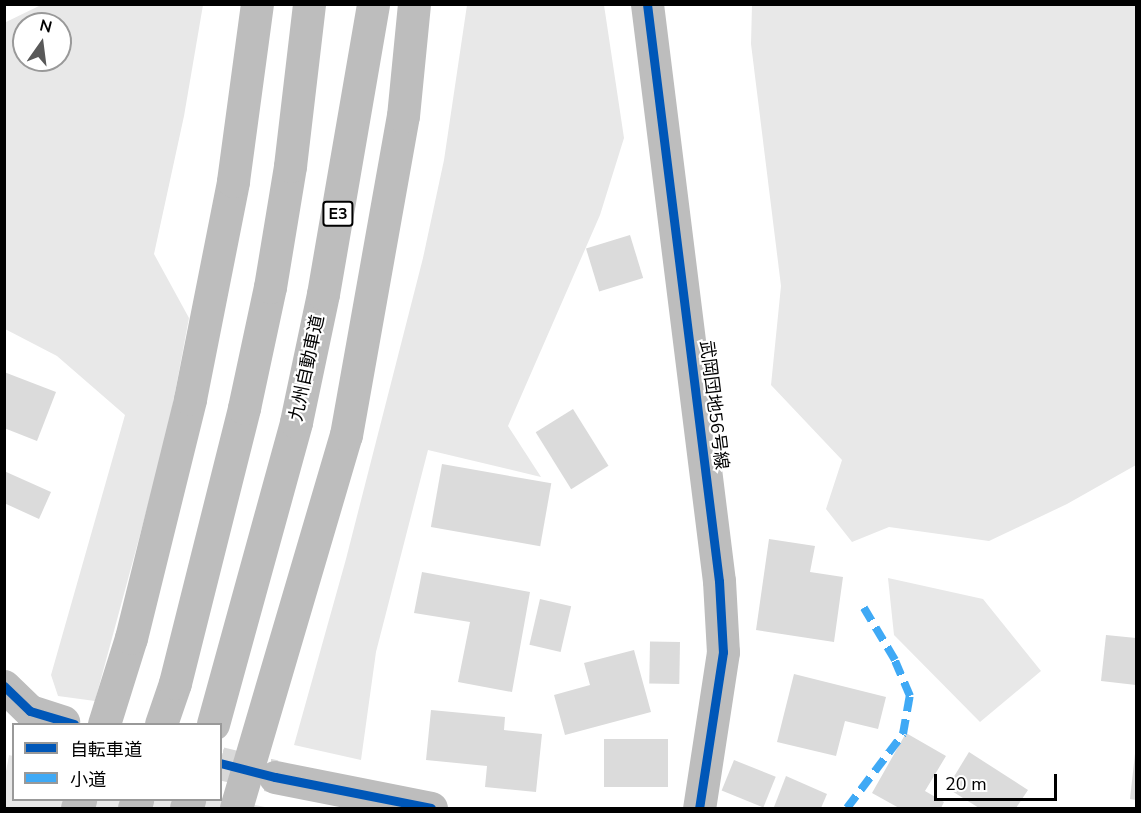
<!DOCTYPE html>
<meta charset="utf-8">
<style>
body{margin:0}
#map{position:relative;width:1141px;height:813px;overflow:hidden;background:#fff;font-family:"Nunito Sans","Noto Sans JP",sans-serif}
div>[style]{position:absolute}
.green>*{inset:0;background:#e8e8e8}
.building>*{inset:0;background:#dbdbdb;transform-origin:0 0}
.minor-tunnel>*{height:33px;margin-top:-16.5px;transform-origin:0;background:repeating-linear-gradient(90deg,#d9d9d9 0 33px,transparent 0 49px)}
.minor>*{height:33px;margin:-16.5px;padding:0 16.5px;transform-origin:16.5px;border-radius:16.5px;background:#bdbdbd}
.highway>*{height:33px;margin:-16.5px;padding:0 16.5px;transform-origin:16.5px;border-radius:16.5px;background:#bdbdbd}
.quiet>*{height:8px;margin-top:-4px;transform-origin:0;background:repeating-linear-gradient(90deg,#3fa9f5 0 15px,transparent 0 23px)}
.cycleway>*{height:9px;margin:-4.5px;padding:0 4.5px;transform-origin:4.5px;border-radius:4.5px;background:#0057b8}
span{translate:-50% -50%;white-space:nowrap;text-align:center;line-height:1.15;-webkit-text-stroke:4.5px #fff;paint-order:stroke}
.shield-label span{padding:2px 4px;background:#fff;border:2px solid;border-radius:4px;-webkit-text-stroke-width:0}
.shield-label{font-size:16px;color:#000;font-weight:700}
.street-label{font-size:18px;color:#000}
.frame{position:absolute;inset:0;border:6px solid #000;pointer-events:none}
.legend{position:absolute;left:12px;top:723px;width:210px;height:78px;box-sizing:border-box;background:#fff;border:2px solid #999;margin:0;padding:8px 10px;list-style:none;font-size:18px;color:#000}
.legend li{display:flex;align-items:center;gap:12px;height:30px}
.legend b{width:30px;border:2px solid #999}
.north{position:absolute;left:12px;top:12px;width:60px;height:60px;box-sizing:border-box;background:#fff;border:2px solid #999;border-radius:50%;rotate:14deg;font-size:16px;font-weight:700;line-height:24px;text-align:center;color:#000}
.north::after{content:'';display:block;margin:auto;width:21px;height:27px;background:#595959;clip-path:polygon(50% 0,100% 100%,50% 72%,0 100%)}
.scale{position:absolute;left:934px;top:774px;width:123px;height:27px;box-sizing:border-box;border:3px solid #000;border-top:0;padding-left:8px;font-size:18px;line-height:21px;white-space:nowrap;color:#000;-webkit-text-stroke:4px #fff;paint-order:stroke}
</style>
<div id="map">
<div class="green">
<div style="clip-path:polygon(evenodd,41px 5px,203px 5px,184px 116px,154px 254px,189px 318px,167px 435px,95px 701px,58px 696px,51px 675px,125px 415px,57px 356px,5px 329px,4px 23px,41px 5px,24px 24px,60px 24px,60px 60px,24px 60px,24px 24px)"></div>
<div style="clip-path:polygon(467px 5px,604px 5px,624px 138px,600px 215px,508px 426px,541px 477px,428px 450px,376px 652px,361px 760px,294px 745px,346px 559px,423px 258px,444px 160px)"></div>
<div style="clip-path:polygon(752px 5px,1136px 5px,1136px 465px,1067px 504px,989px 541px,889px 527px,852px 542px,826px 509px,842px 460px,771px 385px,781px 286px,751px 44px)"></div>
<div style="clip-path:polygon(888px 578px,983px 599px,1041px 671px,980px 722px,894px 635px)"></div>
<div style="clip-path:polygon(9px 755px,13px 756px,14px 800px,221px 798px,270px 808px,5px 808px,5px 777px)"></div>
</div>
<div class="building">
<div style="left:630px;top:235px;width:45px;height:46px;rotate:73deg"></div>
<div style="clip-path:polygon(4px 372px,56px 392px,37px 441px,4px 428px)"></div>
<div style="left:573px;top:409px;width:67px;height:44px;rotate:58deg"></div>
<div style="left:442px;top:464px;width:111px;height:64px;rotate:10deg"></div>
<div style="clip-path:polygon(4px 471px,51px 492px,39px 519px,4px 503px)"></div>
<div style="clip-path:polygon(769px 539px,815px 546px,810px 572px,843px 577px,834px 642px,756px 630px)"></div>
<div style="clip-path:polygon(422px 572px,530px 592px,512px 692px,458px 682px,470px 622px,414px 613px)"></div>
<div style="left:540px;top:599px;width:32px;height:47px;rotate:13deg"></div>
<div style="clip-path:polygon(1106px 635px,1136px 638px,1136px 685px,1101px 681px)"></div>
<div style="left:680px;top:642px;width:42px;height:30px;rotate:91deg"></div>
<div style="clip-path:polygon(634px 650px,651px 712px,565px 735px,554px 695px,590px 685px,584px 663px)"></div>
<div style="clip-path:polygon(794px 674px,886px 697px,878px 729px,845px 721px,836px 756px,777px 742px)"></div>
<div style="clip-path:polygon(431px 710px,505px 717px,504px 730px,542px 734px,536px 792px,485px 787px,487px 766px,426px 760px)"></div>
<div style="clip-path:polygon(906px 733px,946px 756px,925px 791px,944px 802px,941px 808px,899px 808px,872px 793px)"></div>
<div style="left:604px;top:739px;width:64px;height:48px"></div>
<div style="clip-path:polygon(969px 752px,1028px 790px,1016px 808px,979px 808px,947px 788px)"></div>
<div style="clip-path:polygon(1135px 754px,1136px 754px,1136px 800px,1130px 799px)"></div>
<div style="left:734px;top:760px;width:45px;height:33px;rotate:22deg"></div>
<div style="clip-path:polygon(786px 776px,827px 794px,821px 808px,774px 807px)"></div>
</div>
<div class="minor-tunnel">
<div style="left:220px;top:763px;width:56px;rotate:13.5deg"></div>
</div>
<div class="minor">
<div style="left:647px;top:4px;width:581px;rotate:82.89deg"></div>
<div style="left:719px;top:581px;width:71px;rotate:86.8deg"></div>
<div style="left:723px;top:652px;width:158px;rotate:98.7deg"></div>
<div style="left:4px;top:686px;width:36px;rotate:44deg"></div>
<div style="left:30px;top:711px;width:35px;rotate:18deg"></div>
<div style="left:275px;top:777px;width:159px;rotate:11.2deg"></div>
</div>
<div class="highway">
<div style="left:104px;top:724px;width:90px;rotate:-72.6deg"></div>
<div style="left:131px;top:638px;width:246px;rotate:-76.1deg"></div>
<div style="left:190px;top:399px;width:222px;rotate:-78.8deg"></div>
<div style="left:233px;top:181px;width:179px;rotate:-82.3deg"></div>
<div style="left:161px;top:724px;width:43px;rotate:-71.1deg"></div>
<div style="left:175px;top:683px;width:284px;rotate:-75.9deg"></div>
<div style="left:244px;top:408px;width:124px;rotate:-77.9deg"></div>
<div style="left:270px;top:287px;width:123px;rotate:-80.6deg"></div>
<div style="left:290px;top:166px;width:163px;rotate:-83.3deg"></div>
<div style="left:213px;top:724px;width:313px;rotate:-74.6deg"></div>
<div style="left:296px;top:422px;width:131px;rotate:-78.1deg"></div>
<div style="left:323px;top:294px;width:294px;rotate:-80.2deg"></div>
<div style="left:77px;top:808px;width:9px;rotate:-69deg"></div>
<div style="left:134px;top:808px;width:9px;rotate:-69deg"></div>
<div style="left:186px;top:808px;width:9px;rotate:-69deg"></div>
<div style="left:236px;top:808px;width:389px;rotate:-73.6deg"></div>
<div style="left:346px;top:435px;width:324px;rotate:-79.9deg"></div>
<div style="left:403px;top:116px;width:113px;rotate:-84.4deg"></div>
</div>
<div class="quiet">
<div style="left:847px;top:808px;width:93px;rotate:-52.9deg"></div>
<div style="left:903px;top:734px;width:39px;rotate:-80deg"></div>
<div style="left:910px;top:696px;width:39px;rotate:-113deg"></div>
<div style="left:895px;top:660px;width:61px;rotate:-120.8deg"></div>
</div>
<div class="cycleway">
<div style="left:647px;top:4px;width:581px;rotate:82.89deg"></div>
<div style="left:719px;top:581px;width:71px;rotate:86.8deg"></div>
<div style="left:723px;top:652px;width:158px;rotate:98.7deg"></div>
<div style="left:4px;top:686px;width:36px;rotate:44deg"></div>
<div style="left:30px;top:711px;width:46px;rotate:16.5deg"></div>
<div style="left:220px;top:763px;width:57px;rotate:14.3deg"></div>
<div style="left:275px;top:777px;width:159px;rotate:11.2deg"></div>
</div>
<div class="shield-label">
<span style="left:338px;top:214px">E3</span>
</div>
<div class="street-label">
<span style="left:307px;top:368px;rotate:-78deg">九州自動車道</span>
<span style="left:714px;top:405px;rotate:83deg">武岡団地56号線</span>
</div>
<div class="frame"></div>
<ul class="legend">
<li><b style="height:8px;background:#0057b8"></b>自転車道</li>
<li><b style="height:8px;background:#3fa9f5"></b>小道</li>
</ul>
<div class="north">N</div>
<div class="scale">20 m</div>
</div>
